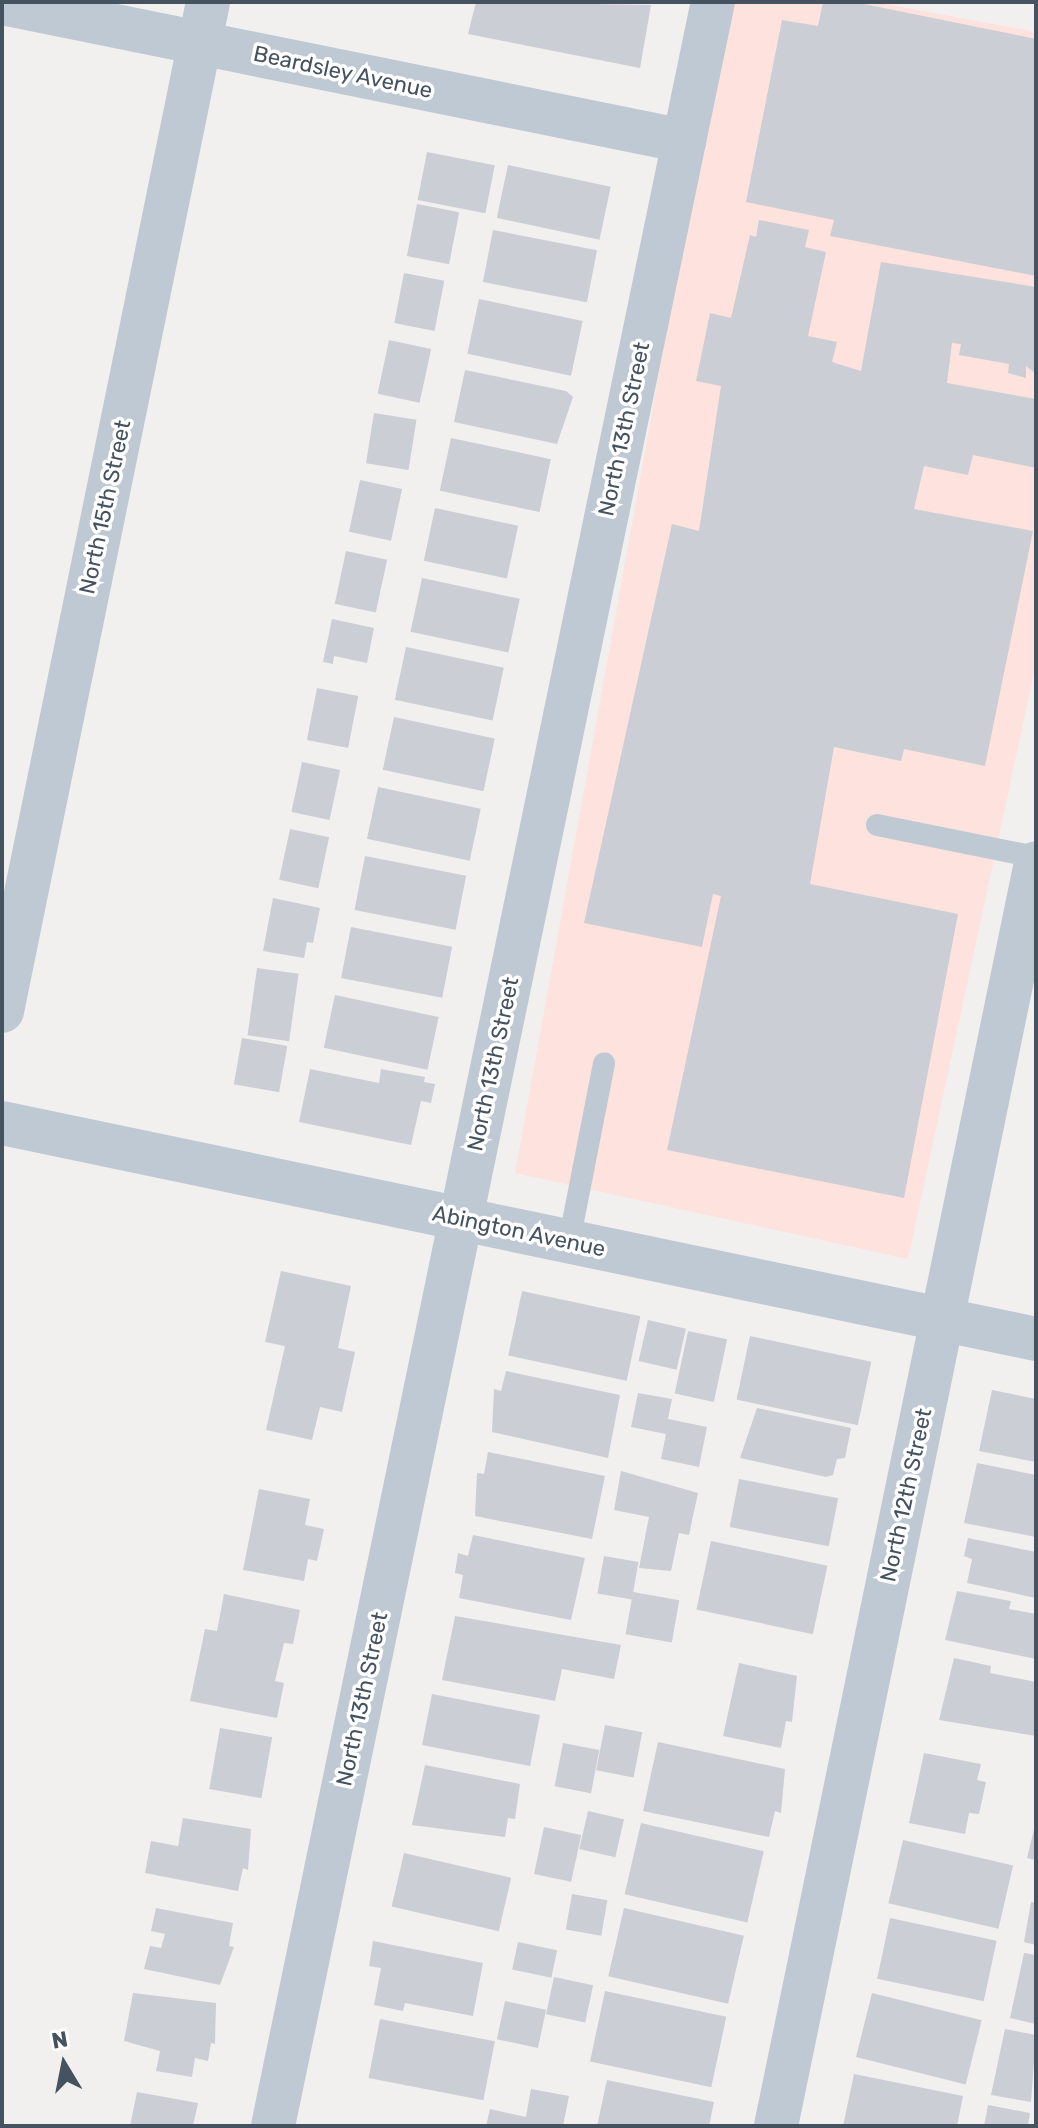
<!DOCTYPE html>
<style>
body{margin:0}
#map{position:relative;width:1038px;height:2128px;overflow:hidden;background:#f2efef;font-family:Rubik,sans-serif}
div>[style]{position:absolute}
.medical>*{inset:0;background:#fee2de}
.building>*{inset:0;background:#cbced5;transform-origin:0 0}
.service>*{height:22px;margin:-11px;padding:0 11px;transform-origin:11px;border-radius:11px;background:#bfc9d3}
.minor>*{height:44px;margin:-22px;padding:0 22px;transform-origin:22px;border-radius:22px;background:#bfc9d3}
span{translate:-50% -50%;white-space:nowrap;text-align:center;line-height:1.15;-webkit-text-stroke:7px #fff;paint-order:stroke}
.street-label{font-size:22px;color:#45525f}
.frame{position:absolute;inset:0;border:4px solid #45525f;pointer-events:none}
.north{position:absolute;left:24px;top:2024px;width:80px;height:80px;-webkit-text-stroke:6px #fff;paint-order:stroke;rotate:350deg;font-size:22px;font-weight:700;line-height:32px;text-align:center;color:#45525f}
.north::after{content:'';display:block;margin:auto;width:28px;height:36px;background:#45525f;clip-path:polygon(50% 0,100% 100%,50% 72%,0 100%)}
</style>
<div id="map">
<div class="medical">
<div style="clip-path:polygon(726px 2px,875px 2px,1036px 32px,1036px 664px,908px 1259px,515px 1173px)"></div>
</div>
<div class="building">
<div style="clip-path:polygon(476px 2px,651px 5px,640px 68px,468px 34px)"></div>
<div style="clip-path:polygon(823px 2px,854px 2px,1036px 39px,1036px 276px,830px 236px,834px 220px,746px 202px,782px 20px,818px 26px)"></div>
<div style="left:427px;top:152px;width:69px;height:49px;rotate:11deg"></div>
<div style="left:508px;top:165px;width:105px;height:54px;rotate:12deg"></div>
<div style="left:417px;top:204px;width:43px;height:53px;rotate:11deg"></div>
<div style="clip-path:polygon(759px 220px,809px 230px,805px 247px,826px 252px,808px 336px,837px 342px,832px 362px,861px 371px,881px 262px,1036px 287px,1036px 374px,1026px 366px,1026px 378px,1008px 373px,1009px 364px,959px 355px,961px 344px,952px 343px,947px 383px,1036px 399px,1036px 468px,973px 455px,968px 475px,924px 466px,914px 509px,1033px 531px,985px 766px,904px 749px,901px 761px,834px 747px,810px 884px,958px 914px,904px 1198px,667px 1150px,721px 896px,713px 894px,702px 947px,584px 923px,672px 524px,699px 531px,721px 386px,696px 381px,710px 313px,731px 318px,750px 235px,756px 237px)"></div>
<div style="left:493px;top:230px;width:106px;height:53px;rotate:11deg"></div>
<div style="left:404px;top:273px;width:41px;height:51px;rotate:11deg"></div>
<div style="left:479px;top:299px;width:106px;height:56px;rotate:12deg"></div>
<div style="left:389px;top:340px;width:43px;height:55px;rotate:12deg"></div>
<div style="clip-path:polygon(465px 370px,566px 391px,573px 397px,557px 444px,454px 422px)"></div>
<div style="left:374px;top:413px;width:43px;height:51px;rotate:9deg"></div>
<div style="left:451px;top:438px;width:102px;height:54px;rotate:12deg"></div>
<div style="left:360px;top:480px;width:43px;height:53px;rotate:12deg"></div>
<div style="left:435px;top:508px;width:85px;height:54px;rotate:12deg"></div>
<div style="left:346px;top:551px;width:42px;height:54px;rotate:12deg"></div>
<div style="left:422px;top:578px;width:100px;height:55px;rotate:12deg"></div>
<div style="clip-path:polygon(332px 619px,374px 628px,367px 663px,334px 656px,333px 664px,323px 662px)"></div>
<div style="left:406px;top:647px;width:100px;height:54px;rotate:12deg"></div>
<div style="left:317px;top:688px;width:42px;height:53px;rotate:11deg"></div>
<div style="left:394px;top:717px;width:103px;height:54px;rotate:12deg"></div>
<div style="left:302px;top:762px;width:39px;height:51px;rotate:12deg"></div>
<div style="left:378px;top:787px;width:105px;height:53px;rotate:12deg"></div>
<div style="left:290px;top:829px;width:40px;height:52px;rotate:12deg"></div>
<div style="left:365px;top:856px;width:103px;height:55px;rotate:11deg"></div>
<div style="clip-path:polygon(273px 898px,320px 908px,313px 943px,307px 942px,304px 958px,263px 951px)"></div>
<div style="left:351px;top:927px;width:103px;height:52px;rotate:11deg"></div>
<div style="left:257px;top:968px;width:42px;height:68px;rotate:8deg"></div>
<div style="left:335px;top:995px;width:106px;height:54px;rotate:12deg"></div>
<div style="left:242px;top:1038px;width:46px;height:47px;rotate:10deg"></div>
<div style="clip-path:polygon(310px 1069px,379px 1083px,381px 1069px,425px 1077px,424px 1082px,435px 1084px,431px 1103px,421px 1101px,411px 1145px,299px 1122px)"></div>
<div style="clip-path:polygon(281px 1271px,351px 1286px,338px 1348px,355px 1352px,342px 1412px,320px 1407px,312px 1440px,266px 1430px,285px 1346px,265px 1342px)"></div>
<div style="left:522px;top:1291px;width:121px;height:66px;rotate:12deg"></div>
<div style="left:648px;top:1320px;width:39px;height:42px;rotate:13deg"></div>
<div style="left:688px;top:1331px;width:40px;height:64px;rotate:12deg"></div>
<div style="left:750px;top:1336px;width:124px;height:65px;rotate:12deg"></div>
<div style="clip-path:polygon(506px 1371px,620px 1395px,608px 1458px,492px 1432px,494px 1389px,501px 1391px)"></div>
<div style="clip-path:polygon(992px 1390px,1036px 1399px,1036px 1462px,979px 1451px)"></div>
<div style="clip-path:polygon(638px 1393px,672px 1399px,668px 1419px,707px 1427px,699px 1467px,661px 1459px,666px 1434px,631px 1427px)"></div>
<div style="clip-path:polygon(757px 1408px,851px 1428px,845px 1458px,837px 1459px,833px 1475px,826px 1477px,740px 1458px)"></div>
<div style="clip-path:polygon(488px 1452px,605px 1476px,592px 1539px,475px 1516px,477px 1473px,484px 1474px)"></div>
<div style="clip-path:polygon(977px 1463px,1036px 1475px,1036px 1537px,964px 1523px)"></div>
<div style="clip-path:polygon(621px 1471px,698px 1493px,689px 1535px,679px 1533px,671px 1571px,639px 1568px,649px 1517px,614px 1510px)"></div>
<div style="left:739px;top:1479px;width:101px;height:49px;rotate:11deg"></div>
<div style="clip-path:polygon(259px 1489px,310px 1499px,305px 1525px,324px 1529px,317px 1561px,308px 1559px,304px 1581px,243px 1570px)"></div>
<div style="clip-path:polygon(473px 1535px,585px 1558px,571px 1620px,459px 1598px,463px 1575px,455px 1573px,458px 1553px,468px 1556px)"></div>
<div style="clip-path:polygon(968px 1538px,1036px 1552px,1036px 1598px,967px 1583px,972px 1559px,964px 1556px)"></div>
<div style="left:711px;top:1541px;width:119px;height:70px;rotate:12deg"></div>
<div style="left:604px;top:1556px;width:35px;height:38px;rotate:10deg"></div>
<div style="clip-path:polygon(957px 1591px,1011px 1601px,1009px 1609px,1036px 1614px,1036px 1659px,945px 1640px)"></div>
<div style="left:633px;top:1592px;width:47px;height:43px;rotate:10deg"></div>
<div style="clip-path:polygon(224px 1594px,300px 1610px,293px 1644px,284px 1643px,275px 1681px,284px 1683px,277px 1718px,190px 1701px,205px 1629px,217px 1631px)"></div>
<div style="clip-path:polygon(455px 1616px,621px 1645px,614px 1679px,562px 1669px,555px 1701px,442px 1680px)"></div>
<div style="clip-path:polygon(954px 1658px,991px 1666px,990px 1673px,1036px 1682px,1036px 1736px,939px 1720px)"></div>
<div style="clip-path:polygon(739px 1663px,797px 1676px,792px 1722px,786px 1721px,781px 1748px,723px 1736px)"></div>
<div style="left:432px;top:1694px;width:110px;height:52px;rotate:11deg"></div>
<div style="left:605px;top:1725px;width:38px;height:46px;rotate:11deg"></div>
<div style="left:220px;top:1728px;width:53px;height:62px;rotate:10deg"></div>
<div style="clip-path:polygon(658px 1742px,785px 1769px,781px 1813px,775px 1811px,769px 1837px,643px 1811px)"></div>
<div style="left:563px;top:1743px;width:37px;height:44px;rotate:11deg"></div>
<div style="clip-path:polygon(924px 1753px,981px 1764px,977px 1780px,986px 1782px,979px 1814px,969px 1813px,965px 1834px,909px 1823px)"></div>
<div style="clip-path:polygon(425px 1765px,520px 1784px,515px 1819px,508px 1818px,505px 1837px,412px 1825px)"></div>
<div style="left:588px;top:1811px;width:37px;height:39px;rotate:13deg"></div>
<div style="clip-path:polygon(183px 1818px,251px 1829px,248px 1870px,243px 1868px,238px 1891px,145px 1873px,151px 1841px,178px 1846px)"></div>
<div style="left:641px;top:1823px;width:126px;height:73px;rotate:13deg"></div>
<div style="clip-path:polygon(1035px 1825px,1036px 1825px,1036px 1860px,1027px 1858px)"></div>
<div style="left:544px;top:1827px;width:38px;height:48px;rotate:12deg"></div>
<div style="left:903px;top:1840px;width:113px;height:65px;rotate:13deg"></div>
<div style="left:404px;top:1853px;width:110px;height:55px;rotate:13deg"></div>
<div style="left:572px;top:1894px;width:36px;height:36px;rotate:10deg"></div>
<div style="clip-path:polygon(1031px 1902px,1036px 1903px,1036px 1945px,1024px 1942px)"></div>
<div style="clip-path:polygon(156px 1908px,233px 1923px,229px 1946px,234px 1947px,220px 1985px,144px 1969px,150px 1946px,161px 1948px,165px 1934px,151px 1931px)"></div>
<div style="left:624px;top:1908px;width:123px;height:70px;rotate:13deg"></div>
<div style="left:890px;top:1918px;width:109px;height:62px;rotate:12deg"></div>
<div style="clip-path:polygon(373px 1941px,483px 1963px,473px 2016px,405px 2003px,403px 2011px,374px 2005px,381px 1968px,369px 1966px)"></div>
<div style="left:518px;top:1942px;width:40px;height:28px;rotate:12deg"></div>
<div style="clip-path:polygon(1024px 1953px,1036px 1955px,1036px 2024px,1010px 2018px)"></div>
<div style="left:554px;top:1977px;width:40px;height:38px;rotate:12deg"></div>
<div style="left:605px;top:1991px;width:124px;height:72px;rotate:12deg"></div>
<div style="clip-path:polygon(133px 1993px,216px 2003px,215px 2044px,211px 2043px,208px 2061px,195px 2058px,192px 2077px,156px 2071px,160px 2051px,124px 2041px)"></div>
<div style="left:872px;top:1993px;width:113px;height:66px;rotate:14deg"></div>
<div style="left:505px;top:2001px;width:42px;height:39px;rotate:12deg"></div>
<div style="left:380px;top:2019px;width:117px;height:60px;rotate:11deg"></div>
<div style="clip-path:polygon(1005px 2029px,1036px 2035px,1031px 2102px,991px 2095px)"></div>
<div style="clip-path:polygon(854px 2074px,963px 2096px,957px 2126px,843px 2126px)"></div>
<div style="clip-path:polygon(607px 2080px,714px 2102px,709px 2126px,597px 2126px)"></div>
<div style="clip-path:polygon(531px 2089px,569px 2096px,563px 2126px,486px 2126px,490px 2109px,526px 2117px)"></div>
<div style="clip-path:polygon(137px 2092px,198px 2103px,193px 2126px,130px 2126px)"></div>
<div style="clip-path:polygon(988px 2105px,1030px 2113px,1028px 2126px,984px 2126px)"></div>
</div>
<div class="service">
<div style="left:877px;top:825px;width:162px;rotate:11.4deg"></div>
<div style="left:569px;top:1242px;width:182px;rotate:-78.9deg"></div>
</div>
<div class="minor">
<div style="left:2px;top:3px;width:696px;rotate:11.44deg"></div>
<div style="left:2px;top:1011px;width:1030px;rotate:-78.46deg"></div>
<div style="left:2px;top:1123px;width:1056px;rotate:11.8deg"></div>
<div style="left:273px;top:2126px;width:2169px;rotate:-78.3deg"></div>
<div style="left:776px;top:2126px;width:1289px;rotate:-78.37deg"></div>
</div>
<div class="street-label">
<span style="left:343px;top:72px;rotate:12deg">Beardsley Avenue</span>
<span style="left:624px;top:429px;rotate:-78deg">North 13th Street</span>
<span style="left:105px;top:507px;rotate:-78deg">North 15th Street</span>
<span style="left:493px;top:1064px;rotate:-78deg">North 13th Street</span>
<span style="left:519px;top:1231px;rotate:12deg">Abington Avenue</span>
<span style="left:906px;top:1495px;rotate:-78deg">North 12th Street</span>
<span style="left:362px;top:1699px;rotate:-78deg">North 13th Street</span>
</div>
<div class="frame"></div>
<div class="north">N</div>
</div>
